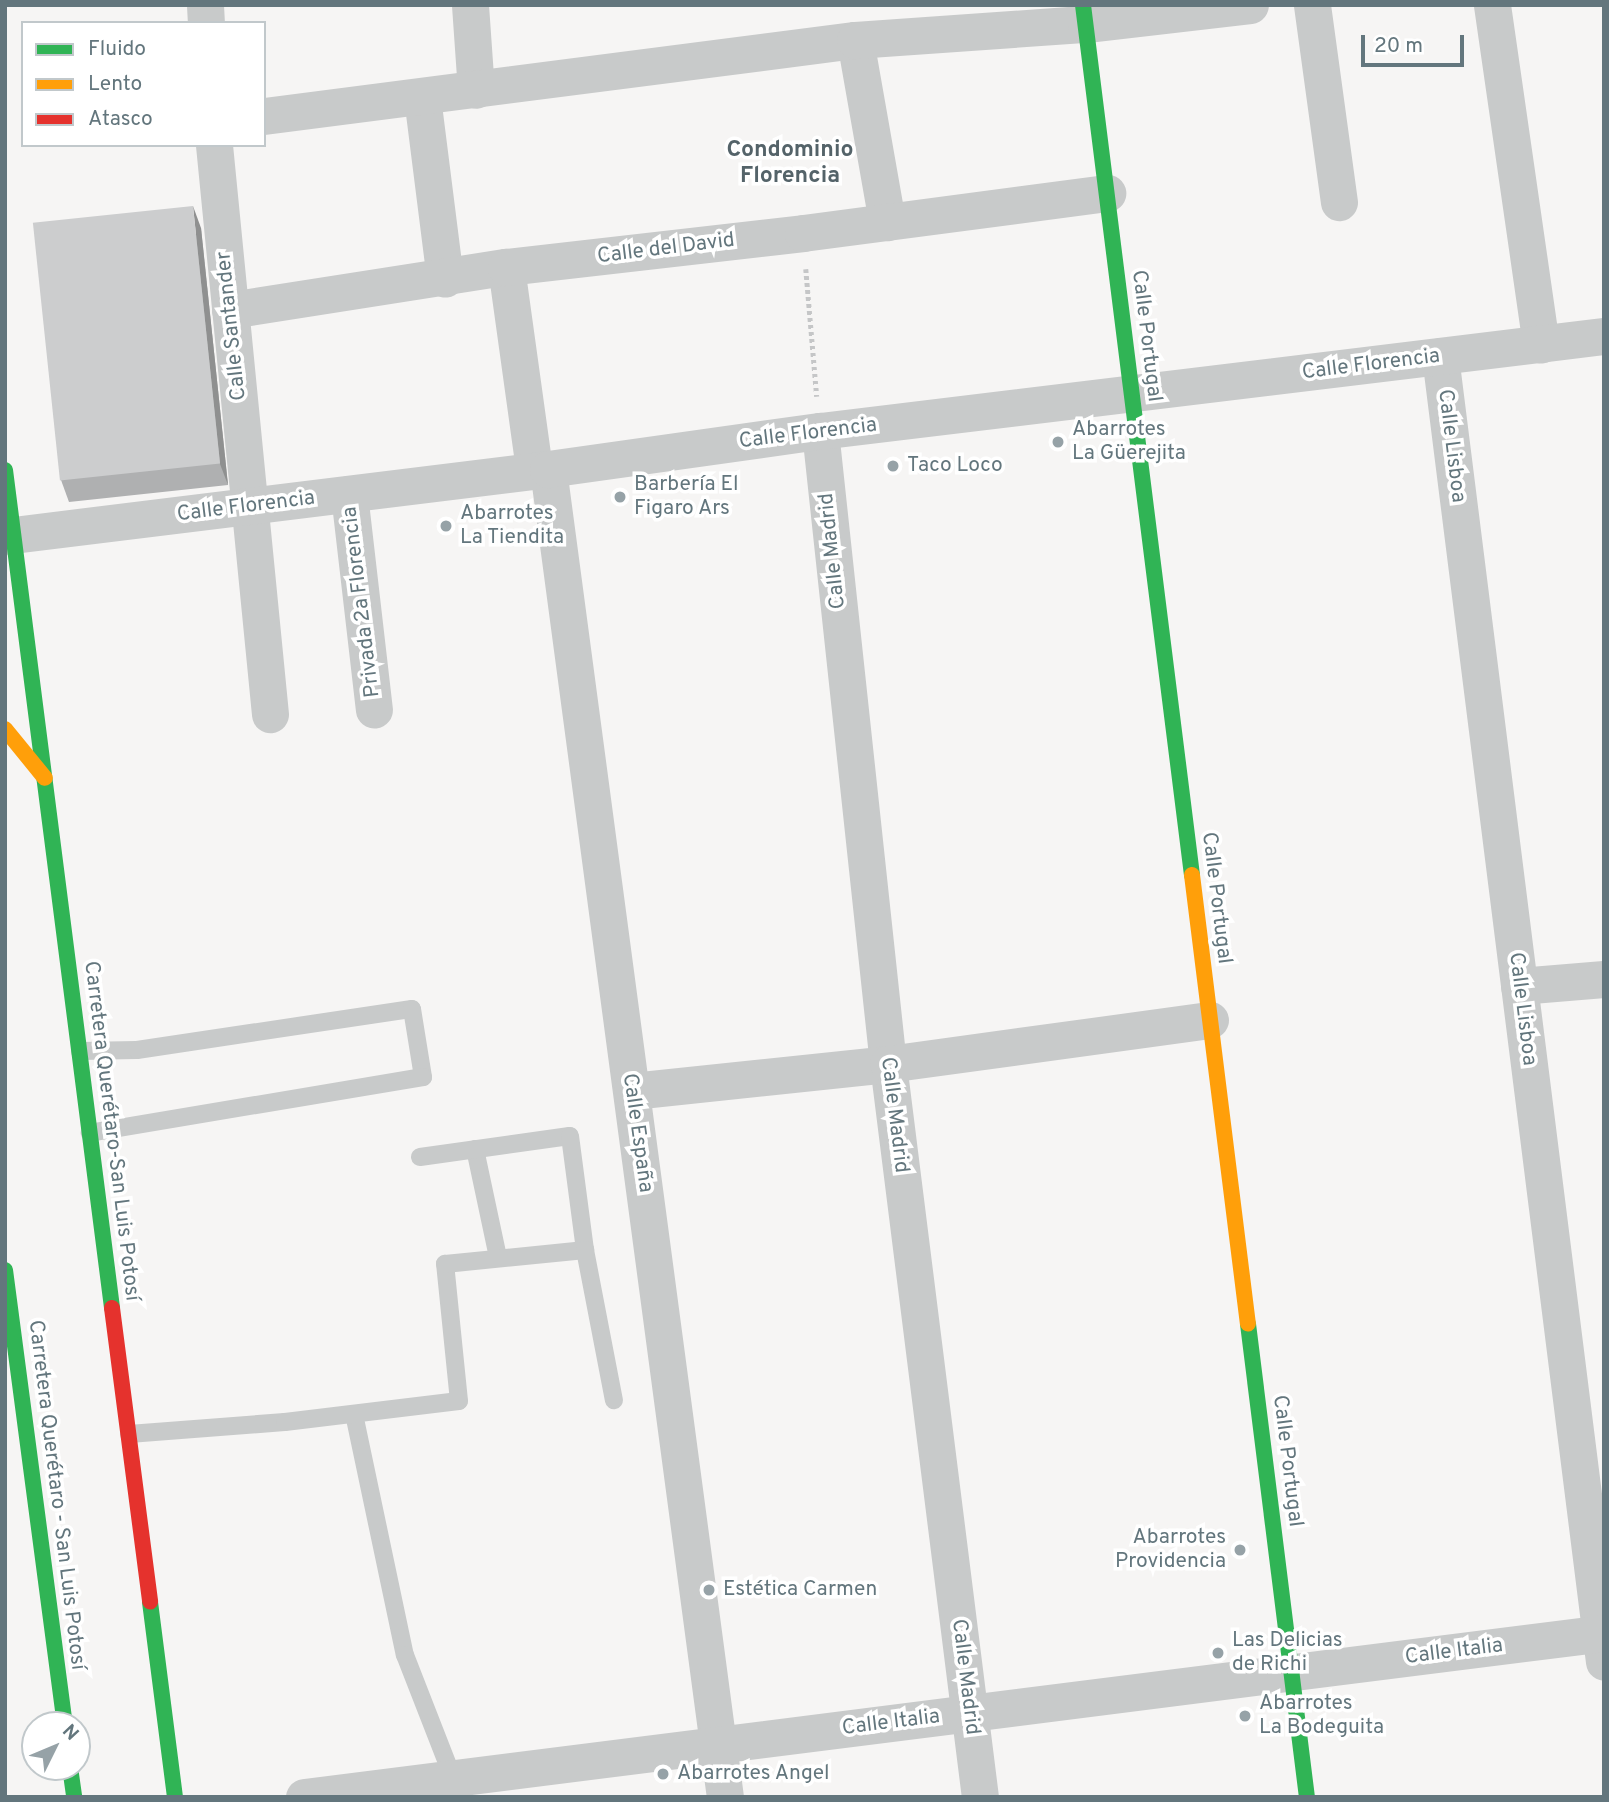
<!DOCTYPE html>
<meta charset="utf-8">
<style>
body{margin:0}
#map{position:relative;width:1609px;height:1802px;overflow:hidden;background:#f6f5f4;font-family:Overpass,sans-serif}
div>[style]{position:absolute}
.path>*{height:4.5px;margin-top:-2.25px;transform-origin:0;background:repeating-linear-gradient(90deg,#c5c6c7 0 3.5px,transparent 0 7px)}
.lane>*{height:18px;margin:-9px;padding:0 9px;transform-origin:9px;border-radius:9px;background:#c8caca}
.street>*{height:37px;margin:-18.5px;padding:0 18.5px;transform-origin:18.5px;border-radius:18.5px;background:#c8caca}
.fast>*{height:16px;margin:-8px;padding:0 8px;transform-origin:8px;border-radius:8px;background:#30b455}
.slow>*{height:16px;margin:-8px;padding:0 8px;transform-origin:8px;border-radius:8px;background:#ff9f0a}
.jam>*{height:16px;margin:-8px;padding:0 8px;transform-origin:8px;border-radius:8px;background:#e5322d}
.wall>*{inset:0;background:#afb0b1}
.shaded-wall>*{inset:0;background:#8f9090}
.building>*{inset:0;background:#cccdce;transform-origin:0 0}
.dots>*{width:19px;height:19px;translate:-50% -50%;box-sizing:border-box;border:4px solid #fff;border-radius:50%}
span{translate:-50% -50%;white-space:nowrap;text-align:center;line-height:1.15;-webkit-text-stroke:7px #fff;paint-order:stroke}
.street-label{font-size:21px;color:#63767d}
.poi-label{font-size:21px;color:#63767d}
.left{translate:0 -50%;text-align:left}
.right{translate:-100% -50%;text-align:right}
.neighbourhood-label{font-size:23px;color:#546369;font-weight:700}
.frame{position:absolute;inset:0;border:7px solid #63767d;pointer-events:none}
.legend{position:absolute;left:21px;top:21px;width:245px;height:126px;box-sizing:border-box;background:#fff;border:2px solid #c1c8cb;margin:0;padding:9px 12px;list-style:none;font-size:21px;color:#63767d}
.legend li{display:flex;align-items:center;gap:14px;height:35px}
.legend b{width:35px;border:2px solid #c1c8cb}
.north{position:absolute;left:21px;top:1711px;width:70px;height:70px;box-sizing:border-box;background:#fff;border:2px solid #c1c8cb;border-radius:50%;rotate:47deg;font-size:19px;font-weight:700;line-height:28px;text-align:center;color:#63767d}
.north::after{content:'';display:block;margin:auto;width:24px;height:32px;background:#96a2a7;clip-path:polygon(50% 0,100% 100%,50% 72%,0 100%)}
.scale{position:absolute;left:1361px;top:35px;width:103px;height:32px;box-sizing:border-box;border:4px solid #63767d;border-top:0;padding-left:9px;font-size:21px;line-height:24px;white-space:nowrap;color:#63767d;-webkit-text-stroke:5px #fff;paint-order:stroke}
</style>
<div id="map">
<div class="path">
<div style="left:806px;top:269px;width:128px;rotate:85.1deg"></div>
</div>
<div class="lane">
<div style="left:80px;top:1051px;width:57px;rotate:-1deg"></div>
<div style="left:137px;top:1050px;width:278px;rotate:-8.5deg"></div>
<div style="left:412px;top:1009px;width:69px;rotate:80.8deg"></div>
<div style="left:423px;top:1077px;width:338px;rotate:170.5deg"></div>
<div style="left:475px;top:1149px;width:110px;rotate:78deg"></div>
<div style="left:420px;top:1157px;width:151px;rotate:-8deg"></div>
<div style="left:570px;top:1136px;width:115px;rotate:82.5deg"></div>
<div style="left:354px;top:1414px;width:246px;rotate:78.1deg"></div>
<div style="left:405px;top:1655px;width:132px;rotate:68.7deg"></div>
<div style="left:129px;top:1434px;width:156px;rotate:-4.4deg"></div>
<div style="left:285px;top:1422px;width:175px;rotate:-6.9deg"></div>
<div style="left:459px;top:1401px;width:138px;rotate:-95.8deg"></div>
<div style="left:445px;top:1264px;width:141px;rotate:-5.7deg"></div>
<div style="left:585px;top:1250px;width:153px;rotate:79.1deg"></div>
</div>
<div class="street">
<div style="left:205px;top:5px;width:18px;rotate:87deg"></div>
<div style="left:470px;top:5px;width:85px;rotate:86deg"></div>
<div style="left:1312px;top:5px;width:199px;rotate:82.2deg"></div>
<div style="left:1492px;top:5px;width:343px;rotate:81.8deg"></div>
<div style="left:855px;top:40px;width:185px;rotate:80deg"></div>
<div style="left:422px;top:97px;width:183px;rotate:82.8deg"></div>
<div style="left:264px;top:116px;width:596px;rotate:-7.33deg"></div>
<div style="left:855px;top:40px;width:232px;rotate:-4deg"></div>
<div style="left:1086px;top:24px;width:165px;rotate:-6.6deg"></div>
<div style="left:214px;top:145px;width:572px;rotate:84.38deg"></div>
<div style="left:506px;top:267px;width:205px;rotate:82.1deg"></div>
<div style="left:230px;top:310px;width:279px;rotate:-8.9deg"></div>
<div style="left:506px;top:267px;width:299px;rotate:-6.5deg"></div>
<div style="left:803px;top:233px;width:307px;rotate:-7.5deg"></div>
<div style="left:1440px;top:356px;width:1316px;rotate:82.84deg"></div>
<div style="left:820px;top:431px;width:637px;rotate:83.87deg"></div>
<div style="left:888px;top:1064px;width:739px;rotate:82.85deg"></div>
<div style="left:548px;top:469px;width:1340px;rotate:82.41deg"></div>
<div style="left:349px;top:494px;width:217px;rotate:83.4deg"></div>
<div style="left:5px;top:536px;width:547px;rotate:-7.03deg"></div>
<div style="left:548px;top:469px;width:275px;rotate:-8deg"></div>
<div style="left:820px;top:431px;width:790px;rotate:-6.91deg"></div>
<div style="left:1519px;top:986px;width:85px;rotate:-4.7deg"></div>
<div style="left:632px;top:1091px;width:257px;rotate:-6deg"></div>
<div style="left:888px;top:1064px;width:325px;rotate:-7.8deg"></div>
<div style="left:304px;top:1797px;width:1310px;rotate:-7.19deg"></div>
</div>
<div class="fast">
<div style="left:1083px;top:5px;width:877px;rotate:82.86deg"></div>
<div style="left:5px;top:470px;width:845px;rotate:82.72deg"></div>
<div style="left:5px;top:1270px;width:459px;rotate:82.5deg"></div>
<div style="left:1248px;top:1324px;width:477px;rotate:82.9deg"></div>
<div style="left:150px;top:1602px;width:197px;rotate:82.7deg"></div>
<div style="left:70px;top:1767px;width:30px;rotate:82deg"></div>
</div>
<div class="slow">
<div style="left:5px;top:729px;width:63px;rotate:50.8deg"></div>
<div style="left:1192px;top:875px;width:452px;rotate:82.9deg"></div>
</div>
<div class="jam">
<div style="left:112px;top:1308px;width:296px;rotate:82.6deg"></div>
</div>
<div class="wall">
<div style="clip-path:polygon(201px 228px,228px 485px,69px 502px,61px 480px)"></div>
</div>
<div class="shaded-wall">
<div style="clip-path:polygon(193px 206px,201px 228px,228px 485px,220px 464px)"></div>
</div>
<div class="building">
<div style="left:193px;top:206px;width:259px;height:161px;rotate:84deg"></div>
</div>
<div class="dots">
<div style="left:1058px;top:442px;background:#96a2a7"></div>
<div style="left:893px;top:466px;background:#96a2a7"></div>
<div style="left:620px;top:497px;background:#96a2a7"></div>
<div style="left:446px;top:526px;background:#96a2a7"></div>
<div style="left:1240px;top:1550px;background:#96a2a7"></div>
<div style="left:709px;top:1590px;background:#96a2a7"></div>
<div style="left:1218px;top:1653px;background:#96a2a7"></div>
<div style="left:1245px;top:1716px;background:#96a2a7"></div>
<div style="left:663px;top:1774px;background:#96a2a7"></div>
</div>
<div class="street-label">
<span style="left:666px;top:249px;rotate:-7deg">Calle del David</span>
<span style="left:232px;top:326px;rotate:-96deg">Calle Santander</span>
<span style="left:1146px;top:336px;rotate:83deg">Calle Portugal</span>
<span style="left:1371px;top:365px;rotate:-7deg">Calle Florencia</span>
<span style="left:808px;top:434px;rotate:-7deg">Calle Florencia</span>
<span style="left:1451px;top:446px;rotate:83deg">Calle Lisboa</span>
<span style="left:246px;top:507px;rotate:-7deg">Calle Florencia</span>
<span style="left:833px;top:551px;rotate:-96deg">Calle Madrid</span>
<span style="left:362px;top:602px;rotate:-97deg">Privada 2a Florencia</span>
<span style="left:1216px;top:898px;rotate:83deg">Calle Portugal</span>
<span style="left:1522px;top:1009px;rotate:83deg">Calle Lisboa</span>
<span style="left:894px;top:1115px;rotate:83deg">Calle Madrid</span>
<span style="left:111px;top:1131px;rotate:83deg">Carretera Querétaro-San Luis Potosí</span>
<span style="left:637px;top:1133px;rotate:82deg">Calle España</span>
<span style="left:1287px;top:1461px;rotate:83deg">Calle Portugal</span>
<span style="left:56px;top:1495px;rotate:83deg">Carretera Querétaro - San Luis Potosí</span>
<span style="left:1454px;top:1652px;rotate:-7deg">Calle Italia</span>
<span style="left:965px;top:1677px;rotate:83deg">Calle Madrid</span>
<span style="left:891px;top:1723px;rotate:-7deg">Calle Italia</span>
</div>
<div class="poi-label">
<span class="left" style="left:1072px;top:442px">Abarrotes<br>La Güerejita</span>
<span class="left" style="left:907px;top:466px">Taco Loco</span>
<span class="left" style="left:634px;top:497px">Barbería El<br>Figaro Ars</span>
<span class="left" style="left:460px;top:526px">Abarrotes<br>La Tiendita</span>
<span class="right" style="left:1226px;top:1550px">Abarrotes<br>Providencia</span>
<span class="left" style="left:723px;top:1590px">Estética Carmen</span>
<span class="left" style="left:1232px;top:1653px">Las Delicias<br>de Richi</span>
<span class="left" style="left:1259px;top:1716px">Abarrotes<br>La Bodeguita</span>
<span class="left" style="left:677px;top:1774px">Abarrotes Angel</span>
</div>
<div class="neighbourhood-label">
<span style="left:790px;top:164px">Condominio<br>Florencia</span>
</div>
<div class="frame"></div>
<ul class="legend">
<li><b style="height:9px;background:#30b455"></b>Fluido</li>
<li><b style="height:9px;background:#ff9f0a"></b>Lento</li>
<li><b style="height:9px;background:#e5322d"></b>Atasco</li>
</ul>
<div class="north">N</div>
<div class="scale">20 m</div>
</div>
